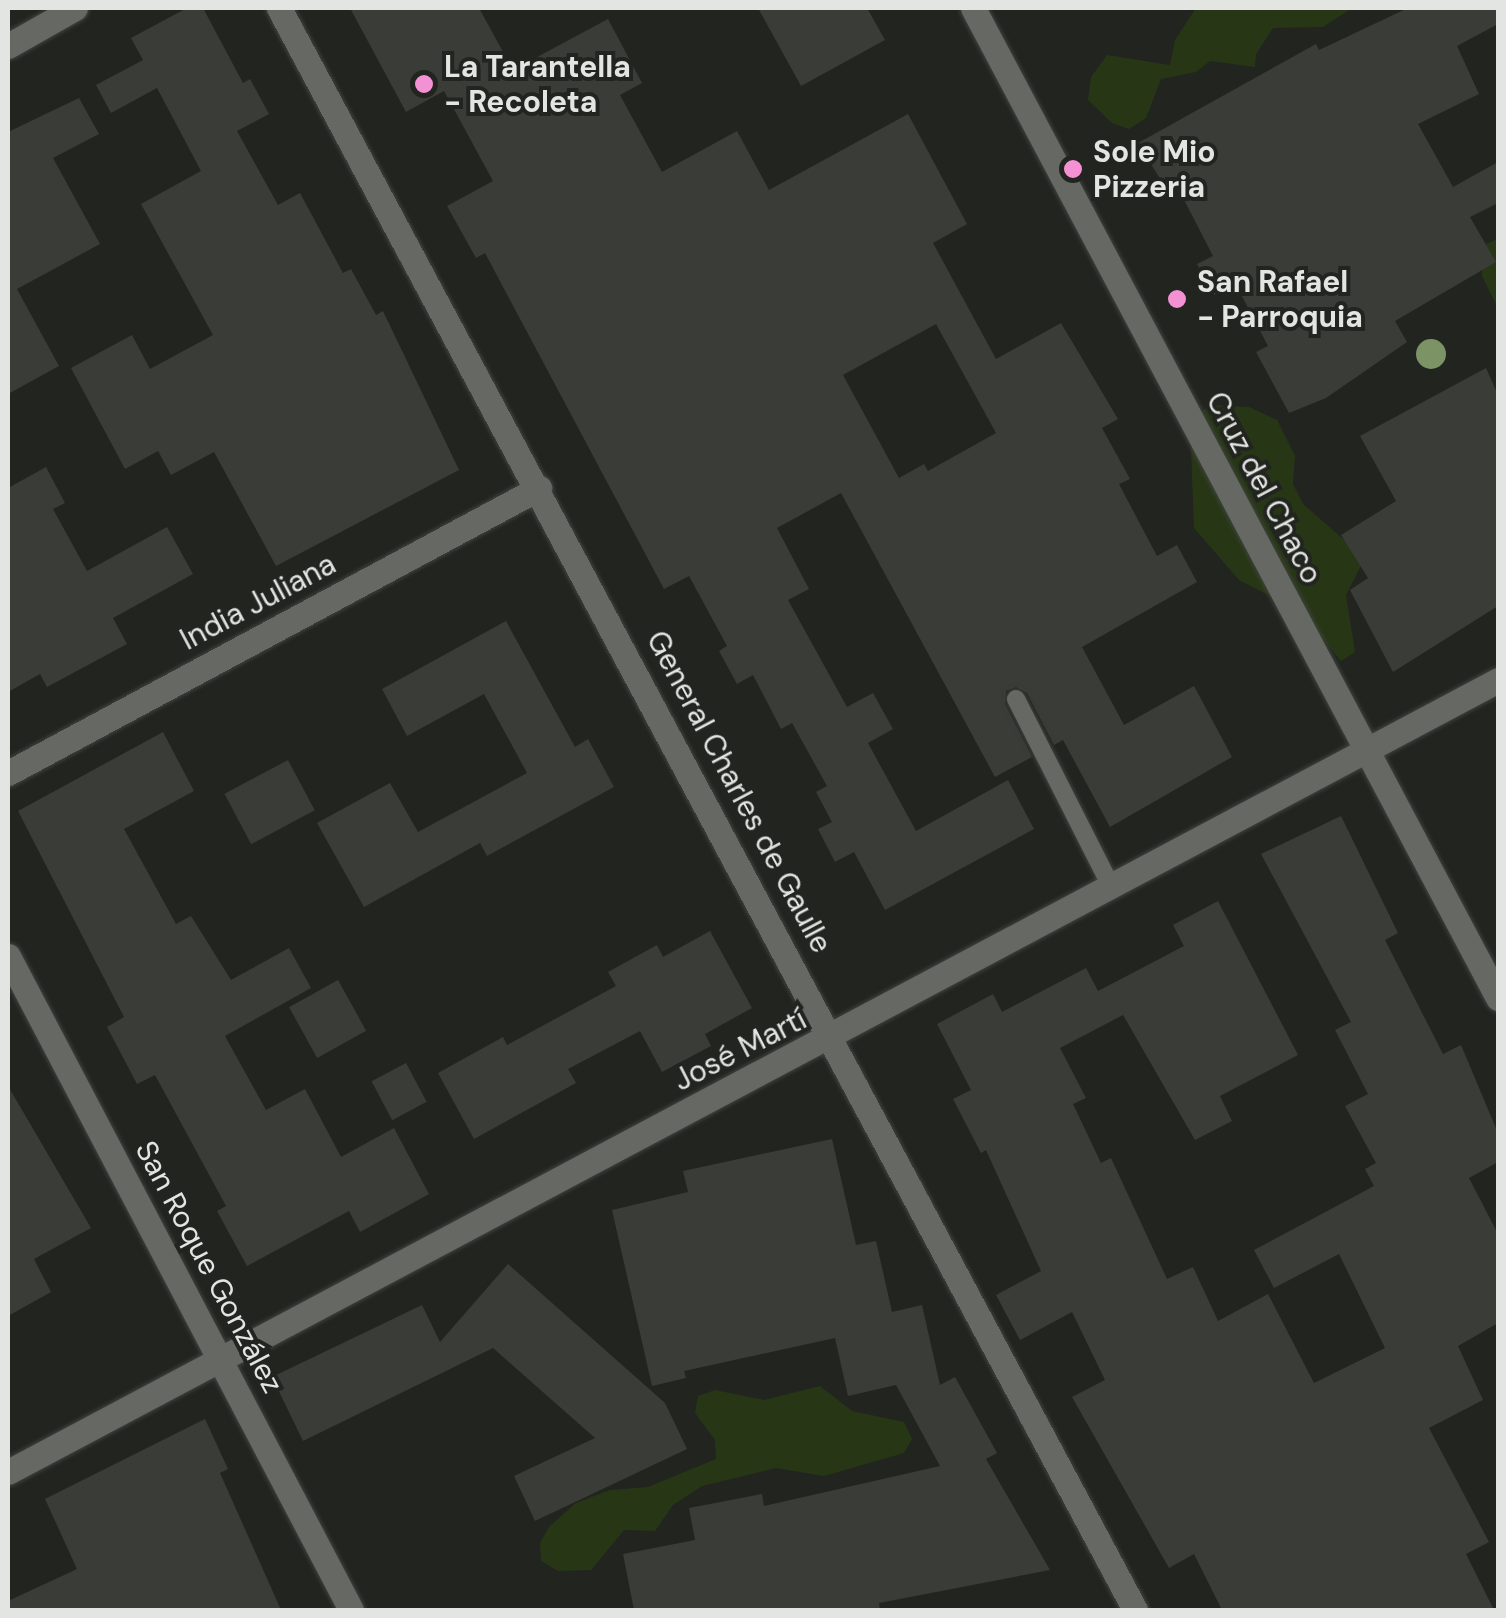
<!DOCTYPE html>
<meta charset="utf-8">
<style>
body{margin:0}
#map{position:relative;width:1506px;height:1618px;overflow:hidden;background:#222420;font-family:"DM Sans",sans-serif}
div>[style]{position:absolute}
.green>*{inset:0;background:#273715}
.building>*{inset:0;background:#393c37;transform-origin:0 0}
.roads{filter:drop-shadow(0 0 2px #40423e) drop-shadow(0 0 2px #40423e)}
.service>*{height:18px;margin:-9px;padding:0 9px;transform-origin:9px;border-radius:9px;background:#666863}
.minor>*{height:25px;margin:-12.5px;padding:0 12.5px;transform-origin:12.5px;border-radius:12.5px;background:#666863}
.tertiary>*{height:25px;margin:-12.5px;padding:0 12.5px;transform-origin:12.5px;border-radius:12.5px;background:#666863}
.trees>*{width:30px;height:30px;margin:-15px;border-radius:50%;background:#7c9366}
.dots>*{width:28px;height:28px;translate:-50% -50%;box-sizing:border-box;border:5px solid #222420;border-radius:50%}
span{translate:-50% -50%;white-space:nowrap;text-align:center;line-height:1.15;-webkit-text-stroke:8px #222420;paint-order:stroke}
.poi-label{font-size:30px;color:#e3e5e2;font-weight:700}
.left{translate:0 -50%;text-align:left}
.street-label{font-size:30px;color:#e3e5e2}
.frame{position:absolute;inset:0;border:10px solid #e3e5e2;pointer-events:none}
</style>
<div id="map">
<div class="green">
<div style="clip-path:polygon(1196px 8px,1352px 8px,1323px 27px,1273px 28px,1256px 54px,1255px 67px,1210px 61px,1196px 72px,1161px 79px,1146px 118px,1129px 129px,1112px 123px,1088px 100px,1091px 77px,1107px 55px,1170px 65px,1175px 40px)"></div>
<div style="clip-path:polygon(1498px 239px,1498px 308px,1482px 276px,1483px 245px)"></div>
<div style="clip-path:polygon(1210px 405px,1249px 407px,1277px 420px,1295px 456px,1293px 484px,1303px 504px,1365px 558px,1346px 595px,1355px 652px,1341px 661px,1300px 611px,1239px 580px,1194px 528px,1190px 421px)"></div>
<div style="clip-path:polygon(820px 1386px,852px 1411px,904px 1422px,912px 1439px,904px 1453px,824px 1476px,776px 1468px,702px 1486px,673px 1505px,655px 1531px,624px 1530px,591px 1570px,558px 1571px,541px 1561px,540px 1543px,549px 1527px,576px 1503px,610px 1490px,648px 1487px,716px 1459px,715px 1440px,695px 1413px,698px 1396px,715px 1390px,764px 1400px)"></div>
</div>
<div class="building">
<div style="clip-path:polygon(187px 8px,203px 8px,243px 83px,250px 79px,269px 114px,237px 131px,278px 205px,300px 193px,343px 273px,351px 269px,376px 315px,383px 311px,459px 470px,276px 566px,214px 452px,171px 475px,158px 451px,125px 469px,71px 368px,132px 335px,150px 369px,213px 335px,141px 204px,201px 171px,157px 88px,111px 113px,96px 85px,143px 60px,131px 38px)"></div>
<div style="clip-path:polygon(evenodd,350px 8px,479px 8px,513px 70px,608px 19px,642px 83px,620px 95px,662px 172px,737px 131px,769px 190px,908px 114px,967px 224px,933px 243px,996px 359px,1061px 323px,1118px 419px,1102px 428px,1130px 479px,1119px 484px,1157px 556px,1177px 545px,1197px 582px,1082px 647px,1124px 725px,1194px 686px,1232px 757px,1110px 827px,1063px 740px,1054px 745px,1027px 693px,1016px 687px,1006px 691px,1005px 704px,1032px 757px,995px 777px,841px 493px,777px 528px,809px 589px,788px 600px,847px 707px,873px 693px,893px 729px,868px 743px,916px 831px,1008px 780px,1034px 829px,885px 910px,854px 852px,835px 862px,818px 829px,832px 822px,816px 792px,827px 786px,792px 723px,781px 729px,753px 675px,737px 684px,719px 651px,727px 646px,689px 576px,664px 589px,485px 253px,476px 258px,447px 206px,493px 181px,444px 91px,406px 112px,350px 8px,936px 324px,996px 433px,928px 471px,924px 464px,899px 478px,843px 375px,936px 324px)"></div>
<div style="clip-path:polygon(758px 8px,867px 8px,885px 40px,801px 86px)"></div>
<div style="clip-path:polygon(1408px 8px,1498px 8px,1498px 24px,1457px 46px,1479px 94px,1418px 124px,1453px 187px,1498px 162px,1498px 203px,1470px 217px,1496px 262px,1395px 321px,1407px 342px,1326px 398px,1289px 413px,1256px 352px,1268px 346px,1234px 281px,1214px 295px,1197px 264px,1213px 256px,1179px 190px,1170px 195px,1138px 143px,1316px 44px,1319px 50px)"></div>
<div style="clip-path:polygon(79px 98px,99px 134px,53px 158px,100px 244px,17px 289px,59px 366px,8px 394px,8px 132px)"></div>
<div style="clip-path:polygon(1486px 368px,1498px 395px,1498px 606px,1393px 672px,1350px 590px,1368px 578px,1341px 535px,1396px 501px,1360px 436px)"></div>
<div style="clip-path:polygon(46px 467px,65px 503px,53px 509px,87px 571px,167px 527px,193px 574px,113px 618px,127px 644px,47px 687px,40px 674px,8px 692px,8px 488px)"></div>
<div style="clip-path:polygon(506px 621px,575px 747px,588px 739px,614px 787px,487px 856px,480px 843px,364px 907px,317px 823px,390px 783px,418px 832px,527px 773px,484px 694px,407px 736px,382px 689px)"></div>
<div style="clip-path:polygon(163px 732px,194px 791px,124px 829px,176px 924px,191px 916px,231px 980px,289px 948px,311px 988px,225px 1036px,266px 1110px,305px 1089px,341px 1157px,394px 1128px,429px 1194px,360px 1232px,349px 1211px,247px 1266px,217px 1211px,226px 1206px,155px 1075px,137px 1084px,107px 1027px,124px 1017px,18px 811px)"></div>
<div style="left:288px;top:760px;width:57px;height:72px;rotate:62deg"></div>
<div style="clip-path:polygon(1341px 816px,1398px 933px,1385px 940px,1443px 1054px,1461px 1045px,1498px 1133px,1498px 1162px,1469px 1178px,1498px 1234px,1498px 1323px,1458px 1346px,1483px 1400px,1429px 1428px,1489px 1542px,1466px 1554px,1494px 1610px,1222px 1610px,1194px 1554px,1169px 1568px,1072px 1397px,1105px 1380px,1072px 1312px,1020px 1340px,996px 1295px,1041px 1271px,986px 1150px,981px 1153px,953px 1099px,971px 1090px,937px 1024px,993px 994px,1002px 1012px,1086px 968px,1098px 991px,1184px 946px,1173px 925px,1218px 901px,1298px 1055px,1220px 1096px,1232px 1121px,1195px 1140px,1123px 1015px,1060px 1048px,1086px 1098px,1073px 1104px,1101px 1163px,1111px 1158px,1167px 1279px,1193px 1267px,1218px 1321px,1268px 1294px,1314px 1383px,1385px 1348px,1339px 1254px,1274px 1288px,1254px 1250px,1374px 1186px,1365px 1169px,1376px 1163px,1345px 1106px,1368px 1094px,1335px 1030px,1351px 1022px,1261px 854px)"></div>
<div style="clip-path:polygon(710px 931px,752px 1008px,705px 1034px,711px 1046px,662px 1072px,640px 1031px,568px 1069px,576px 1083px,474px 1139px,438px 1073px,503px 1037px,507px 1045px,616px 986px,608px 972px,657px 945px,663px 957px)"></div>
<div style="left:338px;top:980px;width:58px;height:56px;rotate:61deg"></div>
<div style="left:406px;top:1063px;width:44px;height:39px;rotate:62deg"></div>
<div style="clip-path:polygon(8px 1086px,91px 1228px,34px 1259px,51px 1292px,8px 1316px)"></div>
<div style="clip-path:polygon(832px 1139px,856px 1245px,876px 1241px,892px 1312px,922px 1305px,940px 1385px,955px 1377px,997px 1453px,986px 1459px,1050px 1570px,879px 1603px,880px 1610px,634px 1610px,623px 1554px,695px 1540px,689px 1508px,762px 1494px,764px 1506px,940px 1466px,896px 1385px,848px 1396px,835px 1338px,684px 1371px,686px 1378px,652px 1386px,612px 1210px,688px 1192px,683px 1171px)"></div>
<div style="clip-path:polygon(508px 1264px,665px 1403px,687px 1449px,535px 1521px,514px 1476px,595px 1438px,493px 1348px,303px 1441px,272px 1377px,422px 1305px,440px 1342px)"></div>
<div style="clip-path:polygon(205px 1419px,228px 1469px,220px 1473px,281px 1610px,8px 1610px,8px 1601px,77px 1569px,45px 1499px)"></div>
</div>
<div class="roads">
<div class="service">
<div style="left:1016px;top:699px;width:212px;rotate:63.1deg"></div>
</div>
<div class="minor">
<div style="left:973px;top:8px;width:1121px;rotate:62.06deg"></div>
<div style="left:8px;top:773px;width:603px;rotate:-28.22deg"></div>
</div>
<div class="tertiary">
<div style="left:279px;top:8px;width:1816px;rotate:61.88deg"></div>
<div style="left:8px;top:46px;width:77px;rotate:-29.6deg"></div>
<div style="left:8px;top:956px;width:738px;rotate:62.32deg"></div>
<div style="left:8px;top:1472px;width:1687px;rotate:-27.99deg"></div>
</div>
</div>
<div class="trees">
<div style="left:1431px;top:354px"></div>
</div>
<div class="dots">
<div style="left:424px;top:84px;background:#f491d4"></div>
<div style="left:1073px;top:169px;background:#f491d4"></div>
<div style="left:1177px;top:299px;background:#f491d4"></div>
</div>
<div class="poi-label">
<span class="left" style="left:444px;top:84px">La Tarantella<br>- Recoleta</span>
<span class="left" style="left:1093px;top:169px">Sole Mio<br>Pizzeria</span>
<span class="left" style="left:1197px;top:299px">San Rafael<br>- Parroquia</span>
</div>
<div class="street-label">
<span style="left:1264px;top:488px;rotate:62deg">Cruz del Chaco</span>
<span style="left:258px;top:602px;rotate:-28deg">India Juliana</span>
<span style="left:739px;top:792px;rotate:62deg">General Charles de Gaulle</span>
<span style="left:740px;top:1050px;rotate:-27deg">José Martí</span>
<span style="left:209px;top:1267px;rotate:62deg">San Roque González</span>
</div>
<div class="frame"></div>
</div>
